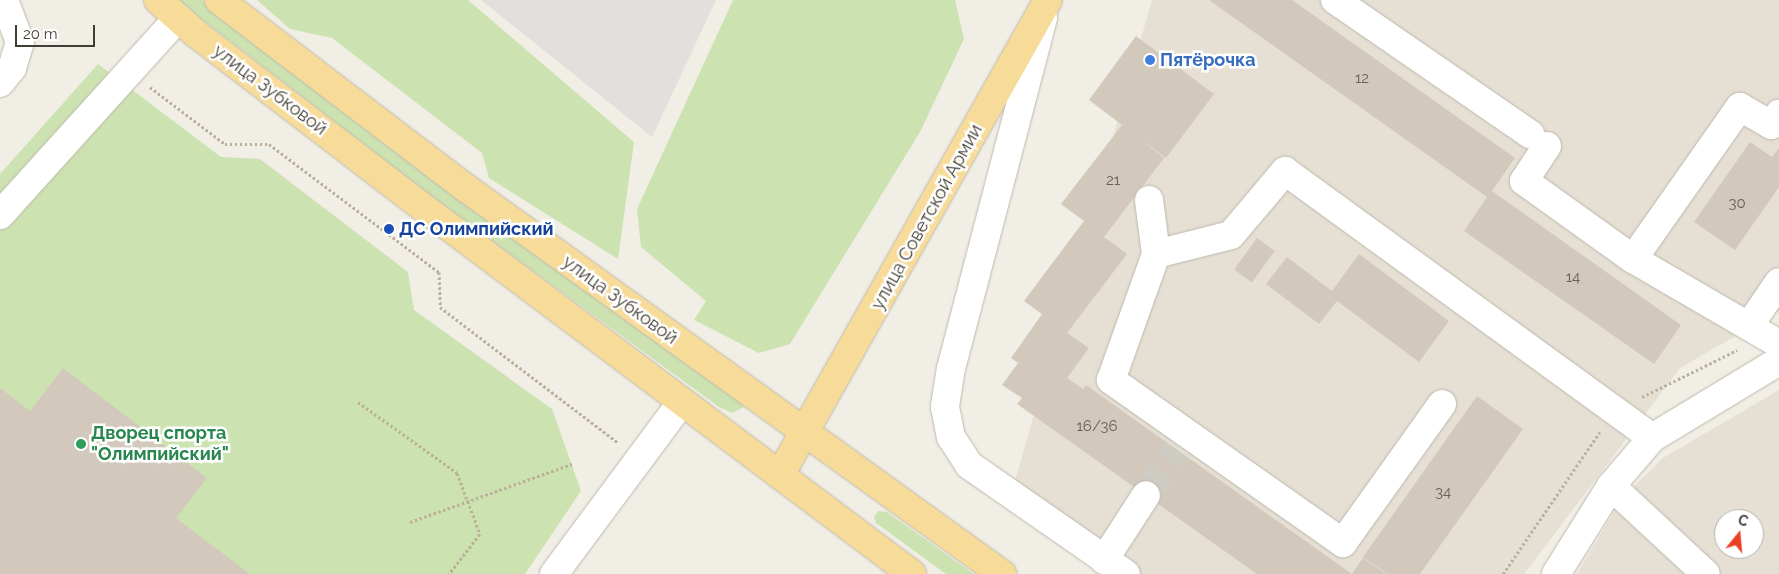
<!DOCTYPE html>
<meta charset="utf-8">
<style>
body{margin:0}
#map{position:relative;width:1779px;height:574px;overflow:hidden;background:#f1eee5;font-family:Raleway,sans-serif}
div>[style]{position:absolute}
.residential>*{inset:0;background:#e5dfd4}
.green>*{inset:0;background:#cce3b1}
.parking>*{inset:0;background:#e2e0dd}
.building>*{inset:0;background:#d2c9bc;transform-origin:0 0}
.minor-tunnel>*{height:28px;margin-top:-14px;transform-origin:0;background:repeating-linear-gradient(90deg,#cecbc2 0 28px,transparent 0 42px)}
.path>*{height:3px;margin-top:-1.5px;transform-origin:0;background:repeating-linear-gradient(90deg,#bcb09b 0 2.5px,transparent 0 5px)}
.roads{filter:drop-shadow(0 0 1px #bfb8ac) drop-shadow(0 0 1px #bfb8ac)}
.minor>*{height:28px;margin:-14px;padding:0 14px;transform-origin:14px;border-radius:14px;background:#fff}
.major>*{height:28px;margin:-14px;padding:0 14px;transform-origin:14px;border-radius:14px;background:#f6db99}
.dots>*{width:14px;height:14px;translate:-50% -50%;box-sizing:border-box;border:2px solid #fff;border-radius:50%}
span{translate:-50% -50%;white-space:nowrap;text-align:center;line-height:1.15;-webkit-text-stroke:5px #fff;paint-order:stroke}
.number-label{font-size:15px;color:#676157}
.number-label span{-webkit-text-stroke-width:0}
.shop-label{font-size:18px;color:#366cbe;font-weight:700}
.left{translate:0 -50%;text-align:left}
.street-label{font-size:18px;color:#433e35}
.transit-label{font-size:18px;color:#164399;font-weight:700}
.leisure-label{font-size:18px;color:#27864d;font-weight:700}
.north{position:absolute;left:1714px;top:509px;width:50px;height:50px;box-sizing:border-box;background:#fff;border:1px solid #b4b2ae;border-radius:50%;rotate:17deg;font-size:14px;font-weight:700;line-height:20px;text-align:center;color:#433e35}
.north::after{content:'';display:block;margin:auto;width:18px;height:22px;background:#e94124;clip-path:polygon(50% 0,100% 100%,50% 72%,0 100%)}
.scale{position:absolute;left:15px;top:25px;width:80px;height:22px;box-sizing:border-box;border:2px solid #433e35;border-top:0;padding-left:6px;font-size:15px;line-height:18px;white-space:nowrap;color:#433e35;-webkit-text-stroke:4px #fff;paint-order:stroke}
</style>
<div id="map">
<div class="residential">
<div style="clip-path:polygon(1152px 0,1779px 0,1779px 311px,1680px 368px,1524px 574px,1106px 574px,1009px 502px)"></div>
<div style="clip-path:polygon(evenodd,1779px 390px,1779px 574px,1577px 574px,1622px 498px,1663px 458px,1779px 390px,1724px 519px,1754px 519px,1754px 549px,1724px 549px,1724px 519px)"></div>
</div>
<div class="green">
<div style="clip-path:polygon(177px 0,202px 0,456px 196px,741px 400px,744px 407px,732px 413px,719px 407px,447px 208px)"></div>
<div style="clip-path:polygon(257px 0,468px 0,634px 142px,618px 259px,489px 178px,482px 153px,332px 38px,290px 29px)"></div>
<div style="clip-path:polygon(733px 0,955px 0,964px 39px,920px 132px,790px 344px,759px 353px,694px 320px,706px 301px,641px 247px,637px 209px)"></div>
<div style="clip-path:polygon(98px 64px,221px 157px,260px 159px,408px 272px,414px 310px,552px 409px,581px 491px,525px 574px,0 574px,0 174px)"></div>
<div style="clip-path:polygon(878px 511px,887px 512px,974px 574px,946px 574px,876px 523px,874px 517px)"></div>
</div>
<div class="parking">
<div style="clip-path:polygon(481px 0,716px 0,652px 137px)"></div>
</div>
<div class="building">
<div style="clip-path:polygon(1209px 0,1292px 0,1515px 158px,1492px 191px,1681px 325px,1654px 364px,1464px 231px,1487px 197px)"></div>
<div style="clip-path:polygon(1136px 36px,1214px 94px,1166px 158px,1139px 138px,1164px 158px,1104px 237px,1127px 254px,1067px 333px,1089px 348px,1067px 378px,1083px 389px,1086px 385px,1352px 574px,1363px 558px,1386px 574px,1257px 574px,1017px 404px,1022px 398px,1002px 385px,1018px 363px,1011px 358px,1042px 314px,1024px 301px,1084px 221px,1061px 204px,1122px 125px,1089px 100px)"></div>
<div style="clip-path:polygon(1750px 142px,1772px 157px,1779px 148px,1779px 187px,1735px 250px,1694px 222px)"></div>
<div style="left:1257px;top:238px;width:22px;height:39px;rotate:36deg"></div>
<div style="clip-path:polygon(1359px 254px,1449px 321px,1419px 362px,1337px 301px,1319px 324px,1266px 284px,1287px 257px,1332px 291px)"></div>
<div style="clip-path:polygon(63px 368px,207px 478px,176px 518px,250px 574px,0 574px,0 388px,30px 411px)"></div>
<div style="clip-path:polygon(1477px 396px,1523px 429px,1420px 574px,1387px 574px,1363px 557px)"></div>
</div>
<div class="minor-tunnel">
<div style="left:1146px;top:495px;width:54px;rotate:-56.3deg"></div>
</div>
<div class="path">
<div style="left:150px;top:87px;width:94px;rotate:37.2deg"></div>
<div style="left:225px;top:144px;width:44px"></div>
<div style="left:269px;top:144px;width:213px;rotate:37deg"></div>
<div style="left:439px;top:272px;width:35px;rotate:88deg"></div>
<div style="left:440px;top:307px;width:223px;rotate:37.3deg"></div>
<div style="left:1642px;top:397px;width:106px;rotate:-26.3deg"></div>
<div style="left:358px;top:402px;width:122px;rotate:35.6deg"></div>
<div style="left:457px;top:473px;width:65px;rotate:69.3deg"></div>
<div style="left:480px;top:534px;width:51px;rotate:127.8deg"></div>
<div style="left:410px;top:522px;width:172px;rotate:-19.7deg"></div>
<div style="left:1503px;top:574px;width:172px;rotate:-55.7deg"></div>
</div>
<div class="roads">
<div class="minor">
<div style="left:1335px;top:0;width:237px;rotate:34.5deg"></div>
<div style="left:1043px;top:18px;width:362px;rotate:104.7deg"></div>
<div style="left:951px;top:368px;width:39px;rotate:99deg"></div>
<div style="left:945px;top:407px;width:31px;rotate:79deg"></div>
<div style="left:951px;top:437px;width:33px;rotate:57deg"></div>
<div style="left:969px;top:465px;width:191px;rotate:34.8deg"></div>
<div style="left:0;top:83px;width:19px;rotate:-51deg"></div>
<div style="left:12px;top:68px;width:27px;rotate:-73deg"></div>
<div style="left:20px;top:42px;width:45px;rotate:-110.9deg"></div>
<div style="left:1547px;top:146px;width:42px;rotate:123.3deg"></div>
<div style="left:1524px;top:181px;width:134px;rotate:35.6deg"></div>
<div style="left:1633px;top:259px;width:169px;rotate:30.2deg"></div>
<div style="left:1149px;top:200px;width:54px;rotate:82.6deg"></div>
<div style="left:0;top:215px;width:266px;rotate:-47.9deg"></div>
<div style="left:1633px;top:259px;width:186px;rotate:-54.9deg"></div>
<div style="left:1740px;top:107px;width:36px;rotate:30deg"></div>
<div style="left:1771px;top:125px;width:14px;rotate:-54deg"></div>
<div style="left:1749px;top:326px;width:53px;rotate:-55.7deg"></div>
<div style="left:1442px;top:404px;width:171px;rotate:125.5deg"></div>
<div style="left:1343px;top:543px;width:284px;rotate:-144.9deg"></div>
<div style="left:1111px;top:380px;width:134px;rotate:-70.3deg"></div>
<div style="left:1156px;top:254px;width:77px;rotate:-14.2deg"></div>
<div style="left:1231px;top:235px;width:84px;rotate:-49.8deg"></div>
<div style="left:1285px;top:171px;width:454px;rotate:36deg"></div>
<div style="left:1611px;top:486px;width:129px;rotate:42.8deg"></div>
<div style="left:1104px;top:560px;width:77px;rotate:-57.1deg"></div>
<div style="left:554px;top:574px;width:213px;rotate:-53.4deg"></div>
<div style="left:1556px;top:574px;width:104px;rotate:-58deg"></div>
<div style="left:1611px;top:486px;width:63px;rotate:-49.5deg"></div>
<div style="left:1652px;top:438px;width:149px;rotate:-31.2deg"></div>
</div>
<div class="major">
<div style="left:158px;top:0;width:50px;rotate:41.7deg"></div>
<div style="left:195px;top:33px;width:268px;rotate:37.4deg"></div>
<div style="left:408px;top:196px;width:630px;rotate:36.87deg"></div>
<div style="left:219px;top:0;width:310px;rotate:37.3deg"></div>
<div style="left:466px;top:188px;width:661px;rotate:35.76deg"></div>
<div style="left:780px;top:475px;width:545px;rotate:-60.57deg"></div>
</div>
</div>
<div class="dots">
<div style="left:1150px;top:60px;background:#3f7fe0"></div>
<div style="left:389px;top:229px;background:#1a4fb4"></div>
<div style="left:81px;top:444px;background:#2e9e5b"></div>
</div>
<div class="number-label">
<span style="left:1362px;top:79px">12</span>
<span style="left:1113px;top:181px">21</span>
<span style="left:1737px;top:204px">30</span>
<span style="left:1573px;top:278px">14</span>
<span style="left:1097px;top:427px">16/36</span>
<span style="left:1443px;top:493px">34</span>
</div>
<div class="shop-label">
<span class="left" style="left:1160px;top:60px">Пятёрочка</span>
</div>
<div class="street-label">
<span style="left:270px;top:90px;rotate:37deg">улица Зубковой</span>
<span style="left:927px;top:217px;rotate:-61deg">улица Советской Армии</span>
<span style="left:620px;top:300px;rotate:36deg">улица Зубковой</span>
</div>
<div class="transit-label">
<span class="left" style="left:399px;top:229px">ДС Олимпийский</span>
</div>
<div class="leisure-label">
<span class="left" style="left:91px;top:444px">Дворец спорта<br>"Олимпийский"</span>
</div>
<div class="north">С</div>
<div class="scale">20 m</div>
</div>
